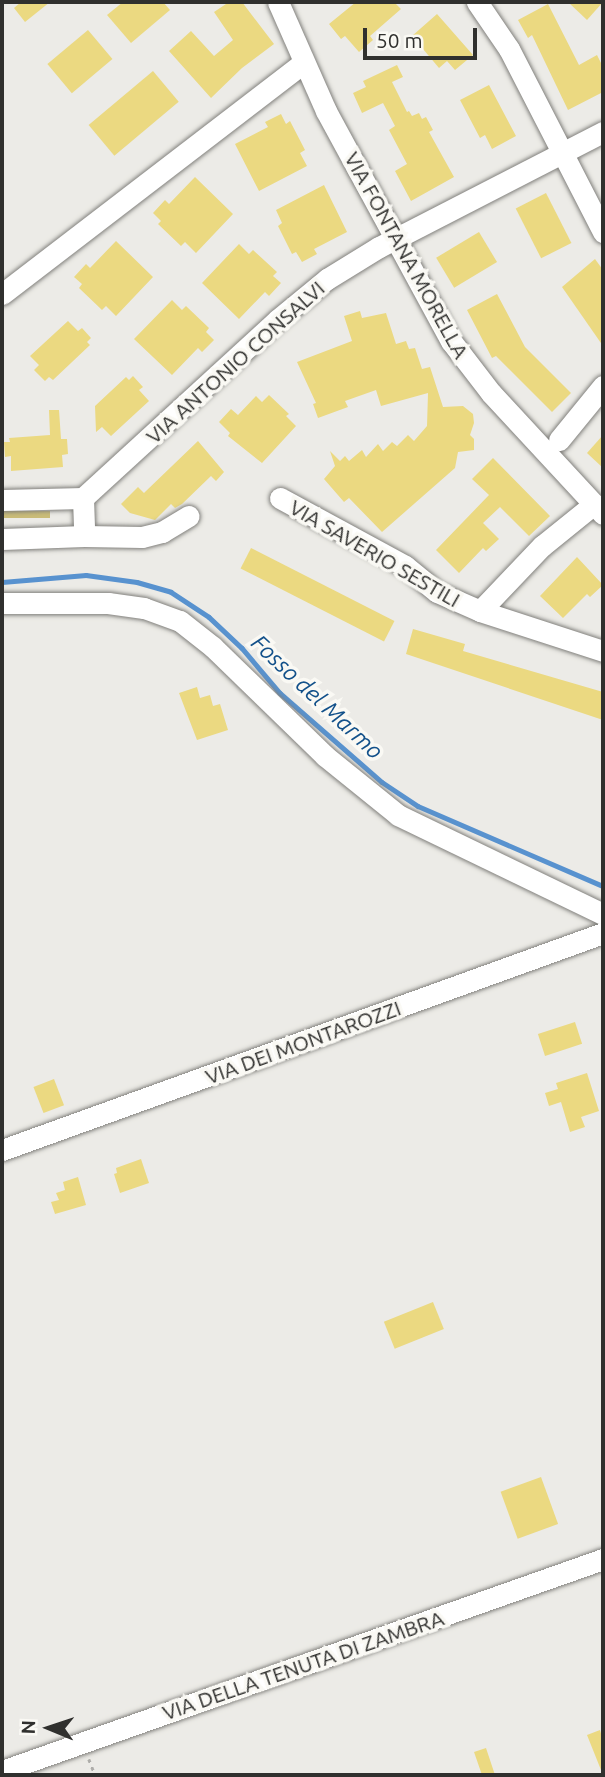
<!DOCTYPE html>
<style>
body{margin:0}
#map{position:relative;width:605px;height:1777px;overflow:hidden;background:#ecebe7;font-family:Ubuntu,sans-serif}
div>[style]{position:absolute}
.green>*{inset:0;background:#cabc78;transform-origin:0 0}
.stream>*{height:4.5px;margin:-2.25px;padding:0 2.25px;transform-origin:2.25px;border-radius:2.25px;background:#5892cf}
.building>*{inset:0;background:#ebd981;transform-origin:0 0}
.path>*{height:2.5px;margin-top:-1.25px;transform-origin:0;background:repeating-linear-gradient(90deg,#aeadaa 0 3.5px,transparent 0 8.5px)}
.roads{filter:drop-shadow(0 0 2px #81807c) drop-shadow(0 0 2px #81807c)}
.minor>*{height:21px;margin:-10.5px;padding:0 10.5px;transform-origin:10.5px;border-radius:10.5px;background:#fff}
span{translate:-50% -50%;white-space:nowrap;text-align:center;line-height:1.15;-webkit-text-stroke:7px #faf9f4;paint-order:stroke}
.street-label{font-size:21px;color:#30302e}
.water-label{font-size:23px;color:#13518a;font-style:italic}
.frame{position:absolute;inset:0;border:4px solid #30302e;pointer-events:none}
.north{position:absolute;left:14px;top:1693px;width:70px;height:70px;-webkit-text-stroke:5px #faf9f4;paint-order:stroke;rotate:272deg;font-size:19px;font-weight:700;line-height:28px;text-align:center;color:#30302e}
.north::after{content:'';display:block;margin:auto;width:24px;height:32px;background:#30302e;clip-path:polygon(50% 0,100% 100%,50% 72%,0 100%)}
.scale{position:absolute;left:363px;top:28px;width:114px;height:32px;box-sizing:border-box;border:4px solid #30302e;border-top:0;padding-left:9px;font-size:21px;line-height:24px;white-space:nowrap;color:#30302e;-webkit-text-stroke:5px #faf9f4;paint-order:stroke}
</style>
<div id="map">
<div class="green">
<div style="left:50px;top:511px;width:7px;height:48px;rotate:90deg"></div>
</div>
<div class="stream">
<div style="left:2px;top:582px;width:84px;rotate:-4.8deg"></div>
<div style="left:86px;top:575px;width:51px;rotate:7.8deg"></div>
<div style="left:137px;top:582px;width:35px;rotate:16deg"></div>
<div style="left:171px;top:592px;width:45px;rotate:33.3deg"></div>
<div style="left:209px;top:617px;width:45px;rotate:43.2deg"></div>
<div style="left:242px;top:648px;width:59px;rotate:49.8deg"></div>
<div style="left:280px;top:693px;width:135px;rotate:41.1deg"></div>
<div style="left:382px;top:782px;width:43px;rotate:33.7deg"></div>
<div style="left:418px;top:806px;width:202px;rotate:23.4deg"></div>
</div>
<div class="building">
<div style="clip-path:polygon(21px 2px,50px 2px,25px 22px,14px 8px)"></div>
<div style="clip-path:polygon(123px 2px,163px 2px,170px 10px,131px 43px,107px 15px)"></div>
<div style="clip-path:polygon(229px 2px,242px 2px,274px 44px,242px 68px,211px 98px,169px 51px,191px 31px,214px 56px,233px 40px,214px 12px)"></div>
<div style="clip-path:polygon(356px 2px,394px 2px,401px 9px,370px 36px,373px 40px,359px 52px,345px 36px,341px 39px,329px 24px)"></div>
<div style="clip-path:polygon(568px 2px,603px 2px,587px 20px)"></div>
<div style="clip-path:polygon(548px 4px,579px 65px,597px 55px,603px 67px,603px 92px,568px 110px,532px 35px,528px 38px,518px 20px)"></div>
<div style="clip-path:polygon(437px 14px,473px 55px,455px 70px,447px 61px,439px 68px,412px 36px)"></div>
<div style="left:88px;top:30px;width:38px;height:53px;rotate:50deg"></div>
<div style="clip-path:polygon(397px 65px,403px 77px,392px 82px,407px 112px,409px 111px,412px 116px,419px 113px,422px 119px,426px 117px,433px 130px,429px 132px,454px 177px,411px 201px,395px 171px,407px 164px,389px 130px,395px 126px,383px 103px,362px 113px,353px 93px,366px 87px,363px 81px)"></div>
<div style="left:153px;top:71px;width:40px;height:84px;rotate:50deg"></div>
<div style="clip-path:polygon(489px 85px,516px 136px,492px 149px,485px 135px,480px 138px,460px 100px)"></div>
<div style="clip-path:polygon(281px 114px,286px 124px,290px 121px,305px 150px,300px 153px,307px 166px,259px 191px,235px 144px,268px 127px,265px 122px)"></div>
<div style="clip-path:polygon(195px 177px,233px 214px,196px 253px,185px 242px,181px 246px,158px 224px,161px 221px,153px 213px,165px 200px,169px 204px)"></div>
<div style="clip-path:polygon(324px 185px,347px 232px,314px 249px,317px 254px,302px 262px,296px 252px,292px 254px,278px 226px,282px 223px,276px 210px)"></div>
<div style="left:546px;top:193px;width:56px;height:34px;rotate:63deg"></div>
<div style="left:479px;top:232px;width:35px;height:50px;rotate:59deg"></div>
<div style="clip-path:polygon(116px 241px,153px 277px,116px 316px,106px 306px,102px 310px,79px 288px,82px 284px,74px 277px,86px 264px,90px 268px)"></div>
<div style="clip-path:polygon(239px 244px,249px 254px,253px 250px,277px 272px,273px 276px,281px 283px,269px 296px,265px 292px,239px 319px,202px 283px)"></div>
<div style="clip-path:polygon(595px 259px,603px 270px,603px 346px,562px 287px)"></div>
<div style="clip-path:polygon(497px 294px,525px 347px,571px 393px,552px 412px,496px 356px,492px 358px,467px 310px)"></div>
<div style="clip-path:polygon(172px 300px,182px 310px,186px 306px,209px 328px,206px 332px,214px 340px,202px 352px,198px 348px,172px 375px,134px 339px)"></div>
<div style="clip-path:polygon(360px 311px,362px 318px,386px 313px,396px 344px,406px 341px,409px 349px,415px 348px,422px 369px,430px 367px,443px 407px,463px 406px,473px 414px,474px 423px,470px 435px,474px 439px,474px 450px,458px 452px,455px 468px,382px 532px,349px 498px,344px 502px,324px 479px,335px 466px,330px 451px,340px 461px,345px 456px,349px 461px,362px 450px,366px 457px,378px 444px,383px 451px,392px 442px,397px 446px,408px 435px,414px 441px,427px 426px,428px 393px,381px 406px,376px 390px,345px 401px,348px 407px,318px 418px,313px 404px,316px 403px,297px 362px,352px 341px,344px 316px)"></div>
<div style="clip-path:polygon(68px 321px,78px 331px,82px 328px,91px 338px,87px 342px,90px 345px,53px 380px,49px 377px,45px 381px,34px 370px,39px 365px,30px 356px)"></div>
<div style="clip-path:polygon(133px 376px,143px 387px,139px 390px,149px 401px,111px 436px,102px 427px,96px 432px,95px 406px,126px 377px,129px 380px)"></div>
<div style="clip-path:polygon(269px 395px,289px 414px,286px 416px,296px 426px,262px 463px,228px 436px,230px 433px,219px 422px,231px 409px,238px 415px,256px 396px,262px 402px)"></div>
<div style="clip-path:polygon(49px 410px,59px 410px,61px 439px,67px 439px,68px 454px,62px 455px,63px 467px,11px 471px,11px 456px,5px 457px,4px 442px,10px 442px,9px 438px,50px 435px)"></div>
<div style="clip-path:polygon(603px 435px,603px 468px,587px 453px)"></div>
<div style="clip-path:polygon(198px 441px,224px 472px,216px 481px,211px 476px,182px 504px,175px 508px,171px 504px,155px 520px,130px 513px,121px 504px,138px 487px,144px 493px,146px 491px)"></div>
<div style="clip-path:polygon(493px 458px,550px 516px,529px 536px,500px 507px,483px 523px,499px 539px,486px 551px,483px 548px,459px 573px,436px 550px,489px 495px,472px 479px)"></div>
<div style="left:251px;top:548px;width:161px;height:23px;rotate:27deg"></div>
<div style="clip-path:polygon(577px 557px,603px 585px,590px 597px,587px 594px,563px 618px,540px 596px)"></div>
<div style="clip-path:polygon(413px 629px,465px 644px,463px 651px,603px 692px,603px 720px,406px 654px)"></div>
<div style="clip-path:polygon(197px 687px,200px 698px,210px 695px,213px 706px,220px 704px,228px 730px,197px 740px,179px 693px)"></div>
<div style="left:575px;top:1022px;width:23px;height:39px;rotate:72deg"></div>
<div style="clip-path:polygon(587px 1073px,599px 1111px,581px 1117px,585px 1127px,570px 1132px,561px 1102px,549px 1106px,545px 1093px,558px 1089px,556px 1083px)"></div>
<div style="left:54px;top:1079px;width:28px;height:22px;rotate:69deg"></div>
<div style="clip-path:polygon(141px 1159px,149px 1183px,120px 1193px,114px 1174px,117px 1173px,116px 1168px)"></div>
<div style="clip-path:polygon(78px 1177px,86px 1205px,55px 1214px,51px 1202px,59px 1200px,56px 1193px,65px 1190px,63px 1182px)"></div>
<div style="left:433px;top:1302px;width:29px;height:53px;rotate:68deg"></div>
<div style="left:541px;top:1477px;width:50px;height:43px;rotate:70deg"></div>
<div style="clip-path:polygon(600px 1730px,603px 1741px,603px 1775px,587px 1735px)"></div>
<div style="clip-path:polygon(486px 1748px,495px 1775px,482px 1775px,474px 1752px)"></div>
</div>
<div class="path">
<div style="left:89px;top:1759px;width:17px;rotate:69deg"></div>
</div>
<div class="roads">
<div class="minor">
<div style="left:278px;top:2px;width:119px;rotate:66.2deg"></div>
<div style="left:326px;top:111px;width:262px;rotate:61.5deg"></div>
<div style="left:451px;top:341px;width:66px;rotate:52.4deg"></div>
<div style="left:491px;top:393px;width:165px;rotate:47.2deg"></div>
<div style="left:477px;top:2px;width:57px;rotate:55.8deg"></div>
<div style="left:509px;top:49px;width:206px;rotate:62.8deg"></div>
<div style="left:2px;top:294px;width:379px;rotate:-37.5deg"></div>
<div style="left:559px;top:440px;width:70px;rotate:-50.8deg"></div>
<div style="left:83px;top:498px;width:263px;rotate:-42.5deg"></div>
<div style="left:277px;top:320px;width:65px;rotate:-39.4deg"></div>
<div style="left:327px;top:279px;width:61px;rotate:-31.6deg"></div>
<div style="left:379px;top:247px;width:252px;rotate:-27.2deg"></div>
<div style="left:280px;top:498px;width:142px;rotate:28.5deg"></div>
<div style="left:405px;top:566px;width:41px;rotate:39.1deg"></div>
<div style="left:437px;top:592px;width:47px;rotate:23.8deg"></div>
<div style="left:480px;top:611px;width:90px;rotate:-46.4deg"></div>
<div style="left:542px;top:546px;width:67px;rotate:-38.9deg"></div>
<div style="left:2px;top:500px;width:81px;rotate:-1.4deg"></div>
<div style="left:83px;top:498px;width:38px;rotate:88deg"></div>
<div style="left:84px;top:536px;width:82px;rotate:177.9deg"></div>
<div style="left:84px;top:536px;width:58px;rotate:1deg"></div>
<div style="left:142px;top:537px;width:21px;rotate:-14deg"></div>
<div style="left:162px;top:532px;width:31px;rotate:-31deg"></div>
<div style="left:2px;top:603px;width:106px"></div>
<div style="left:108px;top:603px;width:36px;rotate:8deg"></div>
<div style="left:144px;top:608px;width:38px;rotate:20deg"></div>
<div style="left:180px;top:621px;width:42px;rotate:38.2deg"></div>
<div style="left:213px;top:647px;width:156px;rotate:44.2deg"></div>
<div style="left:325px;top:756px;width:94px;rotate:38.9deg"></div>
<div style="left:398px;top:815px;width:228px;rotate:25.8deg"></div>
<div style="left:480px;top:611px;width:129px;rotate:18deg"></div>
<div style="left:2px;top:1150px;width:639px;rotate:-19.85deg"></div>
<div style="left:2px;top:1771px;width:637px;rotate:-19.43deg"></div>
</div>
</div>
<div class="street-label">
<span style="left:407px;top:255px;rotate:61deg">VIA FONTANA MORELLA</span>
<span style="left:235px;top:362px;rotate:-42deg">VIA ANTONIO CONSALVI</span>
<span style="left:375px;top:553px;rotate:30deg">VIA SAVERIO SESTILI</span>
<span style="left:303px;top:1042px;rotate:-20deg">VIA DEI MONTAROZZI</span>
<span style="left:303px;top:1665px;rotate:-19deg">VIA DELLA TENUTA DI ZAMBRA</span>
</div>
<div class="water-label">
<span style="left:317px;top:697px;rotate:43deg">Fosso del Marmo</span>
</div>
<div class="frame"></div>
<div class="north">N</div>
<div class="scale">50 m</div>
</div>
